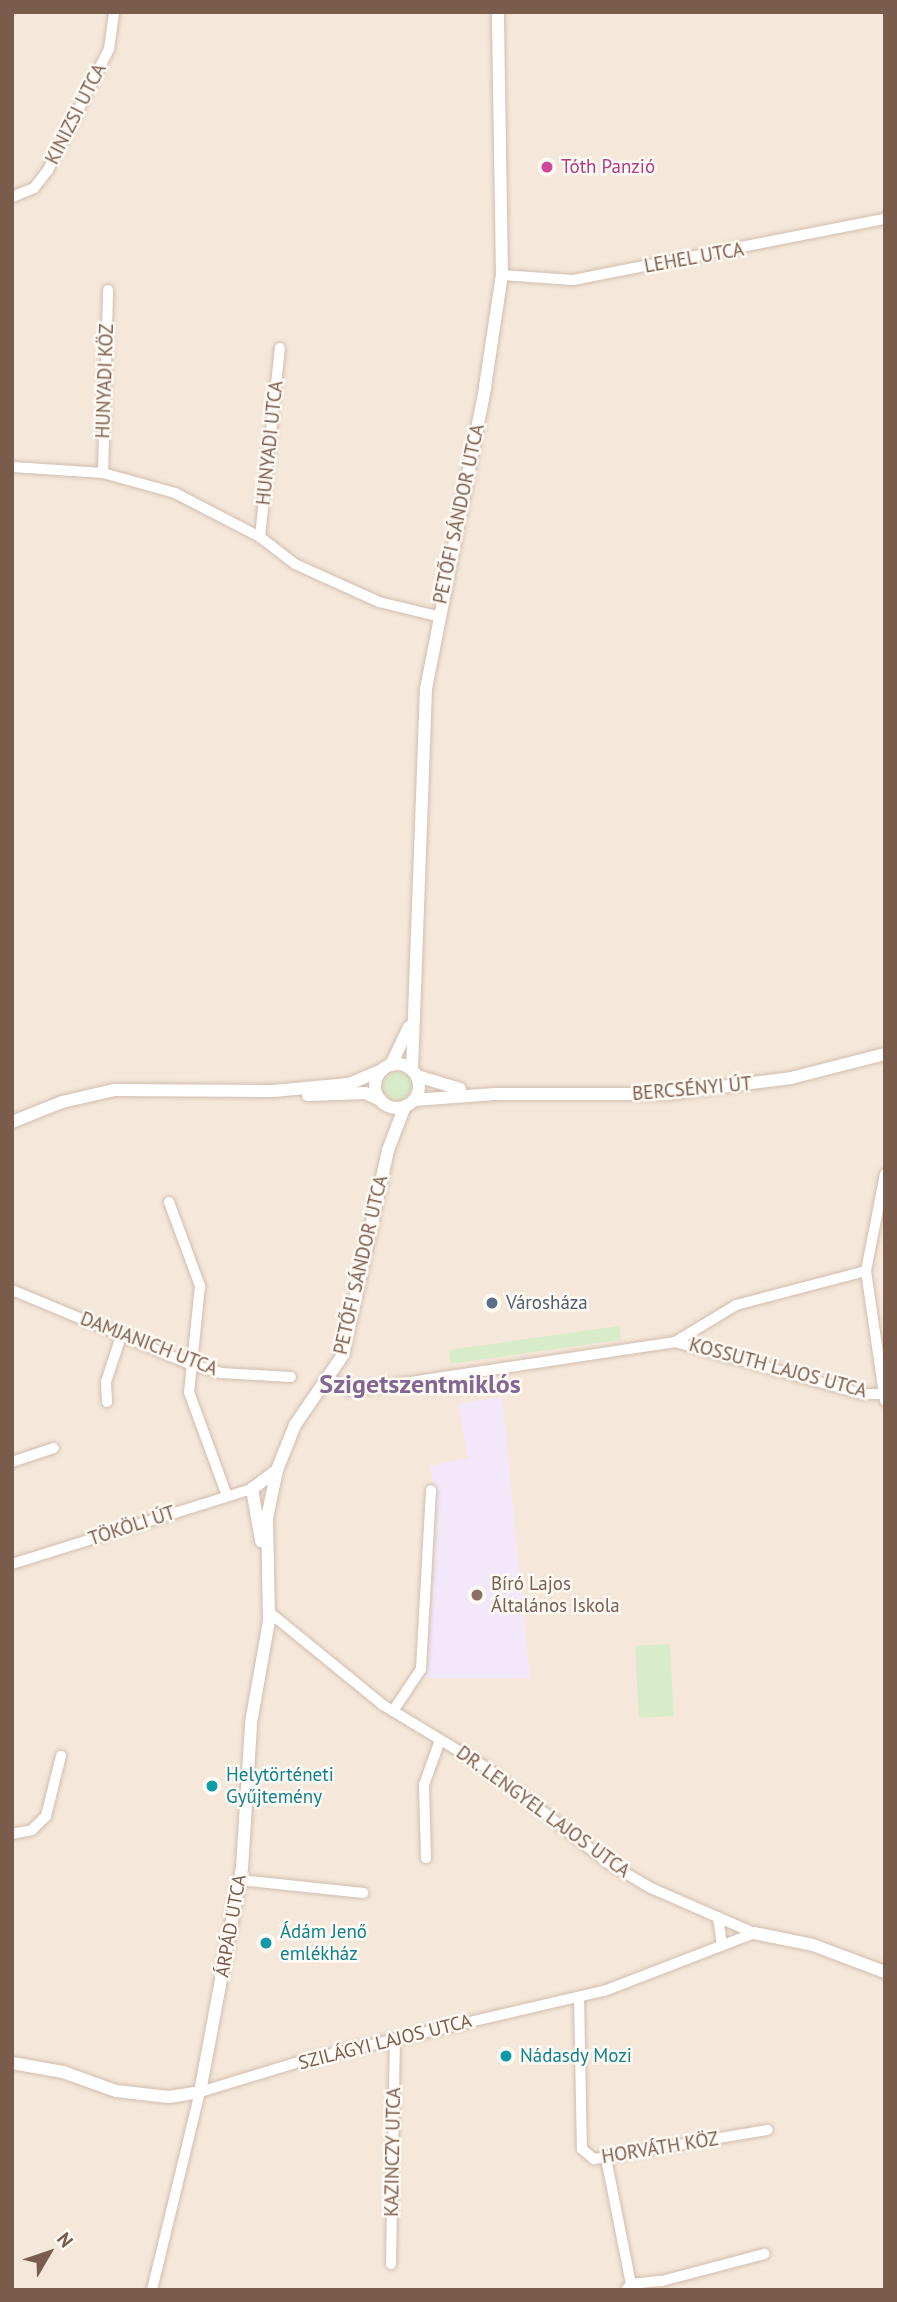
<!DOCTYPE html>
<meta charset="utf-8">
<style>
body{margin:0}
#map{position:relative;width:897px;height:2302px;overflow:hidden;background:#fdf6ec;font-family:"PT Sans",sans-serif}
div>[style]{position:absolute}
.residential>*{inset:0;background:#f5e8da;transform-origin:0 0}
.education>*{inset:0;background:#f3e8fa}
.green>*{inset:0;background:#d8ecc9;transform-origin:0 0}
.round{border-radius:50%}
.roads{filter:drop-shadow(0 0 2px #d1beb0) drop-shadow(0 0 2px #d1beb0)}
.minor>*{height:10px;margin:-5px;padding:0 5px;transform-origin:5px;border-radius:5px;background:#fff}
.tertiary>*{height:12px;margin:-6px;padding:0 6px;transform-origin:6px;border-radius:6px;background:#fff}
.tertiary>.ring{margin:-6px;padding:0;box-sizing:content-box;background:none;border:12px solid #fff;border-radius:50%}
.dots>*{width:19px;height:19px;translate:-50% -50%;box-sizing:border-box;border:4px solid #fffaf3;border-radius:50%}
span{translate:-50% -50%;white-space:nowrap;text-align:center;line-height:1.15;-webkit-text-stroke:5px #fffaf3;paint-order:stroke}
.street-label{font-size:19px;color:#7a5c4d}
.hotel-label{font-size:19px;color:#b23c85}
.left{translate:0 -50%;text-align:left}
.service-label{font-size:19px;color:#4e5e75}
.education-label{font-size:19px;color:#785e54}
.culture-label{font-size:19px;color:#0d838f}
.district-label{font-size:26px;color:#846695;font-weight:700}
.frame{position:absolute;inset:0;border:14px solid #7a5c4d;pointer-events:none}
.north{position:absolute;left:14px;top:2218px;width:70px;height:70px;-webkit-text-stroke:5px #fffaf3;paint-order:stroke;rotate:51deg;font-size:19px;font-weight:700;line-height:28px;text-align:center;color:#7a5c4d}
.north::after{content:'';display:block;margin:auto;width:24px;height:32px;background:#7a5c4d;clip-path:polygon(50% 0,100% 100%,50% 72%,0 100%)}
</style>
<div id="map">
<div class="residential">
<div style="left:12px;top:12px;width:873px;height:2278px"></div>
</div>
<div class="education">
<div style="clip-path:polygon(502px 1397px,530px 1678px,427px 1678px,438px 1513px,430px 1466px,468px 1458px,458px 1404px)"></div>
</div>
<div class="green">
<div class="round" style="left:384px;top:1072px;width:28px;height:28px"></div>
<div style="left:619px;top:1326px;width:14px;height:172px;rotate:82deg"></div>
<div style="left:670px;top:1644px;width:72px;height:35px;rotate:87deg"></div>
</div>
<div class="roads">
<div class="minor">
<div style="left:12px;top:197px;width:24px;rotate:-22deg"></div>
<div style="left:34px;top:188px;width:23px;rotate:-52deg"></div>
<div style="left:48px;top:170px;width:136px;rotate:-63.2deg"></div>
<div style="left:109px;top:49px;width:37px;rotate:-82deg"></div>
<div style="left:502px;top:275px;width:71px;rotate:4deg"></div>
<div style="left:573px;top:280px;width:318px;rotate:-11.1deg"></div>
<div style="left:12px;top:467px;width:91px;rotate:3.8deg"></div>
<div style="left:103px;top:473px;width:75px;rotate:15.5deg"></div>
<div style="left:175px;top:493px;width:96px;rotate:27.4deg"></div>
<div style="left:260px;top:537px;width:44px;rotate:37.6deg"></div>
<div style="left:295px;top:564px;width:92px;rotate:24.3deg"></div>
<div style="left:379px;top:602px;width:60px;rotate:13.6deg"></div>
<div style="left:103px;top:473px;width:183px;rotate:-88.4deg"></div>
<div style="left:260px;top:537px;width:190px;rotate:-84deg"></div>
<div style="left:885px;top:1174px;width:99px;rotate:101.1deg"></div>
<div style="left:866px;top:1271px;width:131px;rotate:81.7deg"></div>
<div style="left:169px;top:1202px;width:90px;rotate:69.7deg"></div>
<div style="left:200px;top:1286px;width:107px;rotate:95.9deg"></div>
<div style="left:189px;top:1392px;width:111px;rotate:69.9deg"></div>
<div style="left:12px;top:1290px;width:193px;rotate:22.6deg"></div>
<div style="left:190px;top:1364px;width:32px;rotate:16deg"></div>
<div style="left:221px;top:1373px;width:70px;rotate:3.3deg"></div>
<div style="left:675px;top:1342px;width:195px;rotate:15.5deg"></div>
<div style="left:863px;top:1394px;width:18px"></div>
<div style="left:329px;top:1378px;width:26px;rotate:31deg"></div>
<div style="left:351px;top:1391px;width:328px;rotate:-8.6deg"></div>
<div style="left:675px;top:1342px;width:71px;rotate:-31.2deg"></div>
<div style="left:736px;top:1305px;width:134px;rotate:-14.7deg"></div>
<div style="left:107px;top:1402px;width:20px;rotate:-93deg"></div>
<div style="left:106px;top:1382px;width:48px;rotate:-71.9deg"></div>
<div style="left:12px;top:1462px;width:44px;rotate:-18.4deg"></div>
<div style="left:12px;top:1564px;width:251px;rotate:-17.4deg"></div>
<div style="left:269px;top:1612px;width:147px;rotate:39.2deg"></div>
<div style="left:383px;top:1705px;width:122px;rotate:31.2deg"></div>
<div style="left:487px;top:1768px;width:154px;rotate:38.1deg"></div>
<div style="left:608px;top:1863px;width:50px;rotate:30.2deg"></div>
<div style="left:651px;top:1888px;width:112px;rotate:23.6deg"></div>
<div style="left:393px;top:1711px;width:50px;rotate:-56.3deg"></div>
<div style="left:421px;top:1669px;width:179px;rotate:-86.8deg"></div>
<div style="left:12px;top:1834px;width:20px;rotate:-11deg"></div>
<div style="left:32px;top:1830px;width:20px;rotate:-45deg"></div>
<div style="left:46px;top:1816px;width:62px;rotate:-76deg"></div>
<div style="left:426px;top:1858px;width:73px;rotate:-91.6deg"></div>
<div style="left:424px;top:1785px;width:48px;rotate:-70.4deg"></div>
<div style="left:240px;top:1880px;width:124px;rotate:6deg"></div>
<div style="left:718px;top:1917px;width:27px;rotate:82deg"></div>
<div style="left:579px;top:1997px;width:152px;rotate:88.9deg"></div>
<div style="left:582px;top:2149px;width:16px;rotate:40deg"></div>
<div style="left:594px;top:2159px;width:176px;rotate:-9.5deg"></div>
<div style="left:606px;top:2158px;width:128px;rotate:78.8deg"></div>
<div style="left:391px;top:2264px;width:224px;rotate:-89deg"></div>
<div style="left:152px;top:2290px;width:204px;rotate:-76.4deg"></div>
<div style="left:200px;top:2092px;width:107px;rotate:-16.9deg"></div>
<div style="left:302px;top:2061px;width:310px;rotate:-13.1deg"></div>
<div style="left:604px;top:1991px;width:161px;rotate:-21.1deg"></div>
<div style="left:626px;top:2290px;width:8px;rotate:-50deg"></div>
<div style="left:631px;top:2284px;width:31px;rotate:-6deg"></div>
<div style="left:662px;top:2281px;width:106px;rotate:-14.8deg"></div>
</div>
<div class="tertiary">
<div class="ring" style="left:375px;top:1064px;width:32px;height:32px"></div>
<div style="left:391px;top:1065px;width:42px;rotate:-64.7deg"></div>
<div style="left:412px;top:1070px;width:381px;rotate:-87.9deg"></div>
<div style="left:426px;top:689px;width:308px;rotate:-78.9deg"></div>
<div style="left:485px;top:387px;width:113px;rotate:-81.4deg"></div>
<div style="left:502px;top:275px;width:263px;rotate:-90.9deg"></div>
<div style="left:417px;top:1076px;width:45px;rotate:16.8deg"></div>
<div style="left:308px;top:1095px;width:57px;rotate:-2deg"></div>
<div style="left:365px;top:1093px;width:17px;rotate:24deg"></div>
<div style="left:414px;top:1100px;width:81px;rotate:-4.2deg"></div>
<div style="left:495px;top:1094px;width:170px"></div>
<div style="left:665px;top:1094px;width:127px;rotate:-7.2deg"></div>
<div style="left:791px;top:1078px;width:97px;rotate:-14.3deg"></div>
<div style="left:12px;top:1122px;width:54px;rotate:-21.8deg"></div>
<div style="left:62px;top:1102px;width:53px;rotate:-13deg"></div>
<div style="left:114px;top:1090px;width:159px;rotate:0.4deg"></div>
<div style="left:273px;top:1091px;width:76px;rotate:-5.3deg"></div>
<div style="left:349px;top:1084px;width:36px;rotate:-23deg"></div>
<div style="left:261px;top:1541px;width:53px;rotate:-99.8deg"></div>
<div style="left:252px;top:1489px;width:31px;rotate:-37deg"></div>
<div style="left:754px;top:1933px;width:60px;rotate:11.5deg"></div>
<div style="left:813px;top:1945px;width:77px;rotate:20.6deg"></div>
<div style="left:12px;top:2063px;width:52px;rotate:10deg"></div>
<div style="left:63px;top:2072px;width:56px;rotate:19.7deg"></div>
<div style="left:116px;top:2091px;width:53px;rotate:6.5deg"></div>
<div style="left:169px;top:2097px;width:31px;rotate:-9deg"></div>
<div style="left:200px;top:2092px;width:228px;rotate:-79.4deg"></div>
<div style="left:242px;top:1868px;width:145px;rotate:-86.4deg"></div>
<div style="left:251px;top:1723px;width:104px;rotate:-80deg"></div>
<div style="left:269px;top:1621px;width:103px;rotate:-91.1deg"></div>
<div style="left:267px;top:1518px;width:49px;rotate:-78.2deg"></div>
<div style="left:277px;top:1470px;width:48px;rotate:-68.2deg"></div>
<div style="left:295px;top:1425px;width:85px;rotate:-55.6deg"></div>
<div style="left:343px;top:1355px;width:210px;rotate:-77.6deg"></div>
<div style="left:388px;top:1150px;width:47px;rotate:-68.9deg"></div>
</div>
</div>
<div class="dots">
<div style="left:547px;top:167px;background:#d1479c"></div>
<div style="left:492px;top:1303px;background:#5c6f8a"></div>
<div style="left:477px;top:1595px;background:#8d6e63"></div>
<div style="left:212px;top:1786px;background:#0f9aa8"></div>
<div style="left:266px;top:1943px;background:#0f9aa8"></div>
<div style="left:506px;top:2056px;background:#0f9aa8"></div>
</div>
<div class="street-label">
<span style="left:76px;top:114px;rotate:-63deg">KINIZSI UTCA</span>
<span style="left:694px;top:258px;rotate:-10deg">LEHEL UTCA</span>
<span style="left:105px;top:381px;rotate:-88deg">HUNYADI KÖZ</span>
<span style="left:270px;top:443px;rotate:-84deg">HUNYADI UTCA</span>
<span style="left:459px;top:514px;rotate:-78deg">PETŐFI SÁNDOR UTCA</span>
<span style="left:692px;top:1089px;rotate:-5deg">BERCSÉNYI ÚT</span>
<span style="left:361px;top:1265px;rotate:-77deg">PETŐFI SÁNDOR UTCA</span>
<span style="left:149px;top:1344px;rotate:21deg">DAMJANICH UTCA</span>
<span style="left:778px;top:1368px;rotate:15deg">KOSSUTH LAJOS UTCA</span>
<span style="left:132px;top:1526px;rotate:-18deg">TÖKÖLI ÚT</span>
<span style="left:543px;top:1812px;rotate:36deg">DR. LENGYEL LAJOS UTCA</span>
<span style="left:231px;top:1926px;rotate:-80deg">ÁRPÁD UTCA</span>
<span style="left:385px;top:2042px;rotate:-14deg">SZILÁGYI LAJOS UTCA</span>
<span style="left:660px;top:2148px;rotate:-9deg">HORVÁTH KÖZ</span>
<span style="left:393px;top:2152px;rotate:-89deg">KAZINCZY UTCA</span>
</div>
<div class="hotel-label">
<span class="left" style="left:561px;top:167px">Tóth Panzió</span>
</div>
<div class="service-label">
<span class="left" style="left:506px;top:1303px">Városháza</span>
</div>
<div class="education-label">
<span class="left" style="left:491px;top:1595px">Bíró Lajos<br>Általános Iskola</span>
</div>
<div class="culture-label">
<span class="left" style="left:226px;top:1786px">Helytörténeti<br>Gyűjtemény</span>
<span class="left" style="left:280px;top:1943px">Ádám Jenő<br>emlékház</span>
<span class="left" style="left:520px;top:2056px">Nádasdy Mozi</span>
</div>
<div class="district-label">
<span style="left:420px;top:1384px">Szigetszentmiklós</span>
</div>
<div class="frame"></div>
<div class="north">N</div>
</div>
